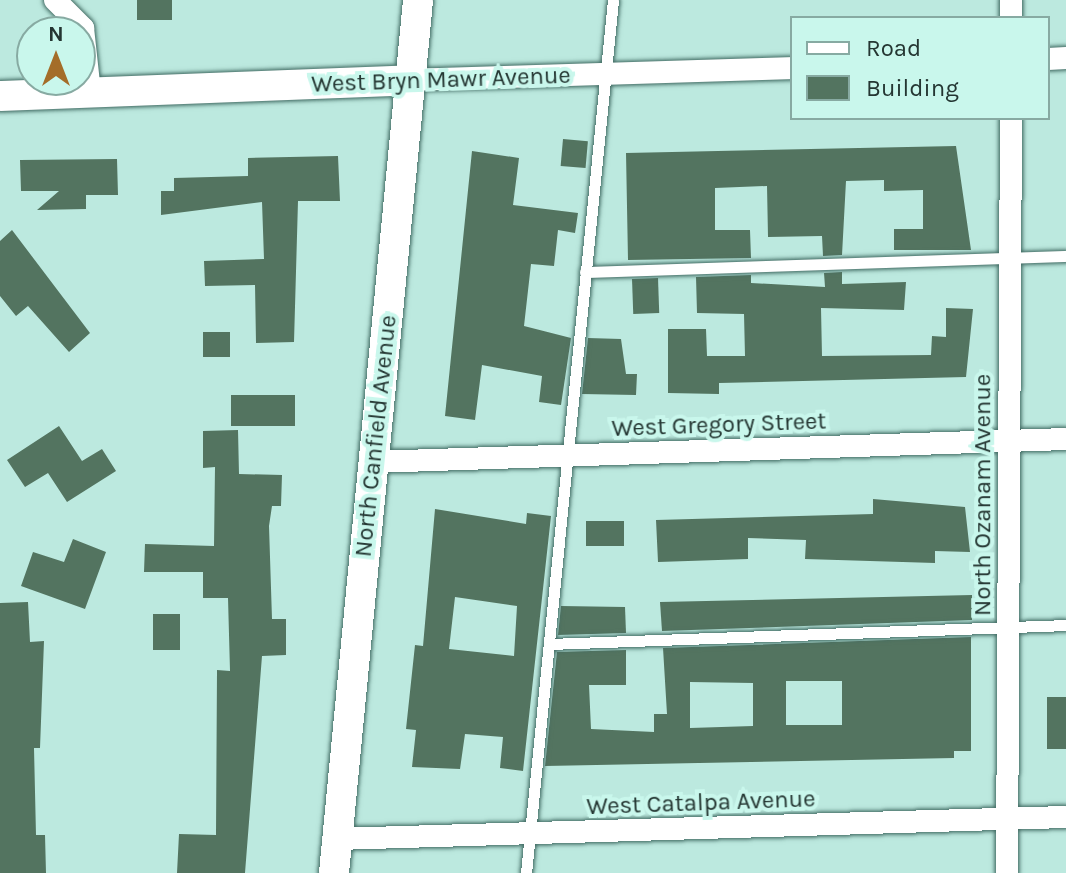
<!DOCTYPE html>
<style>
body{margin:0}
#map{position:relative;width:1066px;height:873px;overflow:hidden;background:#bce9df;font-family:Karla,sans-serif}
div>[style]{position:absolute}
.building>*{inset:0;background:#537460;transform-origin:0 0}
.roads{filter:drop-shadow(0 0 2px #416b63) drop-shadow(0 0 2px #416b63)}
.lane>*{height:11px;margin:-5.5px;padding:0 5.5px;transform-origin:5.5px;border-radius:5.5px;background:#fff}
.street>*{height:22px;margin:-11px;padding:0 11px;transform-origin:11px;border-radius:11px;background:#fff}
.secondary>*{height:30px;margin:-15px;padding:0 15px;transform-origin:15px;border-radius:15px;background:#fff}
span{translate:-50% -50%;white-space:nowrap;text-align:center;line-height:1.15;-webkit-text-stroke:8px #c9f7ec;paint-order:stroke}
.street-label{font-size:24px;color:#243632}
.legend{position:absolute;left:790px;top:16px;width:260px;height:104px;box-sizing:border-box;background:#c9f7ec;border:2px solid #87aaa2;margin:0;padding:10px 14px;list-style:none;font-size:24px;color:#243632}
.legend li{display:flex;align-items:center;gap:16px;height:40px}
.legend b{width:40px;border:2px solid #87aaa2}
.north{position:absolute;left:16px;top:16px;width:80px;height:80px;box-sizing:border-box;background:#c9f7ec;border:2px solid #87aaa2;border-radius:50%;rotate:0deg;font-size:22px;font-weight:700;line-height:32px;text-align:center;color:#243632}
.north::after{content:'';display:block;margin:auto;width:28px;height:36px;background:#a46d29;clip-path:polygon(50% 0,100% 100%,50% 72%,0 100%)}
</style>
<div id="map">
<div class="building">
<div style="left:137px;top:0;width:35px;height:20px"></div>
<div style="left:563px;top:139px;width:25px;height:27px;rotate:5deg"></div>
<div style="clip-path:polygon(956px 146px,971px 250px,894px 250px,894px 229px,923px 229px,923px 190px,884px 191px,884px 180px,846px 181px,842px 255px,823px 256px,822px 236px,768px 237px,767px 186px,715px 188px,715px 230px,750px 230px,751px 258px,628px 260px,626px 153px)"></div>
<div style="clip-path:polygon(472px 151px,519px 158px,513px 205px,578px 213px,575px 233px,558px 230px,554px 266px,531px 264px,524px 326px,571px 338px,561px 405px,539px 402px,542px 376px,482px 365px,475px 420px,445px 416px)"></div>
<div style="clip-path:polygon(338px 156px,340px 201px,298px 201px,294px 342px,256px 343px,255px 285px,205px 286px,204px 261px,264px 259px,262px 202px,161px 215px,161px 191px,174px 191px,174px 178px,248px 176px,248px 158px)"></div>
<div style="clip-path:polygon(117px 159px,118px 195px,86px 195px,86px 209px,37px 210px,59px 191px,21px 191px,20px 160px)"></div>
<div style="clip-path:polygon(12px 230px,90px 333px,69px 352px,28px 306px,16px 316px,0 296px,0 241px)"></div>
<div style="clip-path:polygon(842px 272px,842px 284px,906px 282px,904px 310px,821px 308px,822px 356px,931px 355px,932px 336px,946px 337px,946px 308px,973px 309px,966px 377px,719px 383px,719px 394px,668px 393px,668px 329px,706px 329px,707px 356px,745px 356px,744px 314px,697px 313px,696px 277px,751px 275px,751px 283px,825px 287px,824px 273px)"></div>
<div style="left:658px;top:278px;width:35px;height:26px;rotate:88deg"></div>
<div style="left:230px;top:332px;width:25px;height:27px;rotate:90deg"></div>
<div style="clip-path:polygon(588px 338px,621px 339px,626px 374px,637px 374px,636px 395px,582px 394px)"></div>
<div style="left:295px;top:395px;width:31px;height:64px;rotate:90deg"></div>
<div style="clip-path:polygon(59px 426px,82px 461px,102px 449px,116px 471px,67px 502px,48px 473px,25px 487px,7px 460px)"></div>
<div style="clip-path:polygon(238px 430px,239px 474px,282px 475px,281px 506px,272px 506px,269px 526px,272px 619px,286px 619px,286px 655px,262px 656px,245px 873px,177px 873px,179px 834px,216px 835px,217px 670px,230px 671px,228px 598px,203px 598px,203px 572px,144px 572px,145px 544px,214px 546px,215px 467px,203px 468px,203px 431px)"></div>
<div style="clip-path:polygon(873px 499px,965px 507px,970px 552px,935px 551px,935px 563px,805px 559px,806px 540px,748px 538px,748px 559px,658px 562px,656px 520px,873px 514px)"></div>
<div style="clip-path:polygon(evenodd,435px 509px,526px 524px,527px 513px,551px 516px,523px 771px,500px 768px,503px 737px,465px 734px,460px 769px,412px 767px,416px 730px,406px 729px,415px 645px,423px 646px,435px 509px,455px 597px,517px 606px,514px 656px,449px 649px,455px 597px)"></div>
<div style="left:586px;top:521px;width:38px;height:25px"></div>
<div style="clip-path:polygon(73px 539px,106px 552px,85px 609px,21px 586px,33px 552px,64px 562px)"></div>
<div style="clip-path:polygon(972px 595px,972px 620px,662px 631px,660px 602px)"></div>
<div style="clip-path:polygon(28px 602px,30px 642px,44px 641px,40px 748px,34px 748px,36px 835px,45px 835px,46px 873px,0 873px,0 603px)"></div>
<div style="clip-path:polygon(561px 606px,625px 607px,626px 633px,558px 635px)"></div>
<div style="left:153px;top:614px;width:27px;height:36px"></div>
<div style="clip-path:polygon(evenodd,971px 637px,971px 751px,954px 751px,954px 758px,545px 766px,557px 652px,626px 650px,626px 685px,589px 685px,591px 729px,654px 732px,654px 714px,667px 714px,663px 648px,971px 637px,786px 681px,842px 681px,842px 725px,786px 725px,786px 681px,971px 637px,690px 682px,753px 683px,753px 726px,690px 728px,690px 682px)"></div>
<div style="left:1047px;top:697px;width:19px;height:52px"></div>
</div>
<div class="roads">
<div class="lane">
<div style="left:585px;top:272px;width:481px;rotate:-1.9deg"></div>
<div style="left:549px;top:644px;width:517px;rotate:-2.1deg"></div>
<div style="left:526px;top:873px;width:877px;rotate:-84.31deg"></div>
</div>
<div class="street">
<div style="left:55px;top:0;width:40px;rotate:45deg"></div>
<div style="left:83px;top:28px;width:64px;rotate:83.8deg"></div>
<div style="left:1011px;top:18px;width:18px;rotate:-90deg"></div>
<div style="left:1048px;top:59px;width:18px;rotate:-3deg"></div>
<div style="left:410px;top:80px;width:382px;rotate:-1.8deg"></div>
<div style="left:373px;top:462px;width:693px;rotate:-1.9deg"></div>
<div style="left:337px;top:839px;width:729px;rotate:-1.73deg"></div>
<div style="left:1007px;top:873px;width:755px;rotate:-89.7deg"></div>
</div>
<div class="secondary">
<div style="left:0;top:96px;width:410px;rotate:-2.2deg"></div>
<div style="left:334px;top:873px;width:877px;rotate:-84.5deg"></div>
</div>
</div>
<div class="street-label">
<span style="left:441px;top:80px;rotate:-2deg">West Bryn Mawr Avenue</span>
<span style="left:719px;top:425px;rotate:-2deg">West Gregory Street</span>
<span style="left:376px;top:436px;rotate:-84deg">North Canfield Avenue</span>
<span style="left:983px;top:495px;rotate:-90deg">North Ozanam Avenue</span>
<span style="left:701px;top:803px;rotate:-2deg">West Catalpa Avenue</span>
</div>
<ul class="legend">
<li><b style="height:10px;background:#fff"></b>Road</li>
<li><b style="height:22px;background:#537460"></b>Building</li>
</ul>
<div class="north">N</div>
</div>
